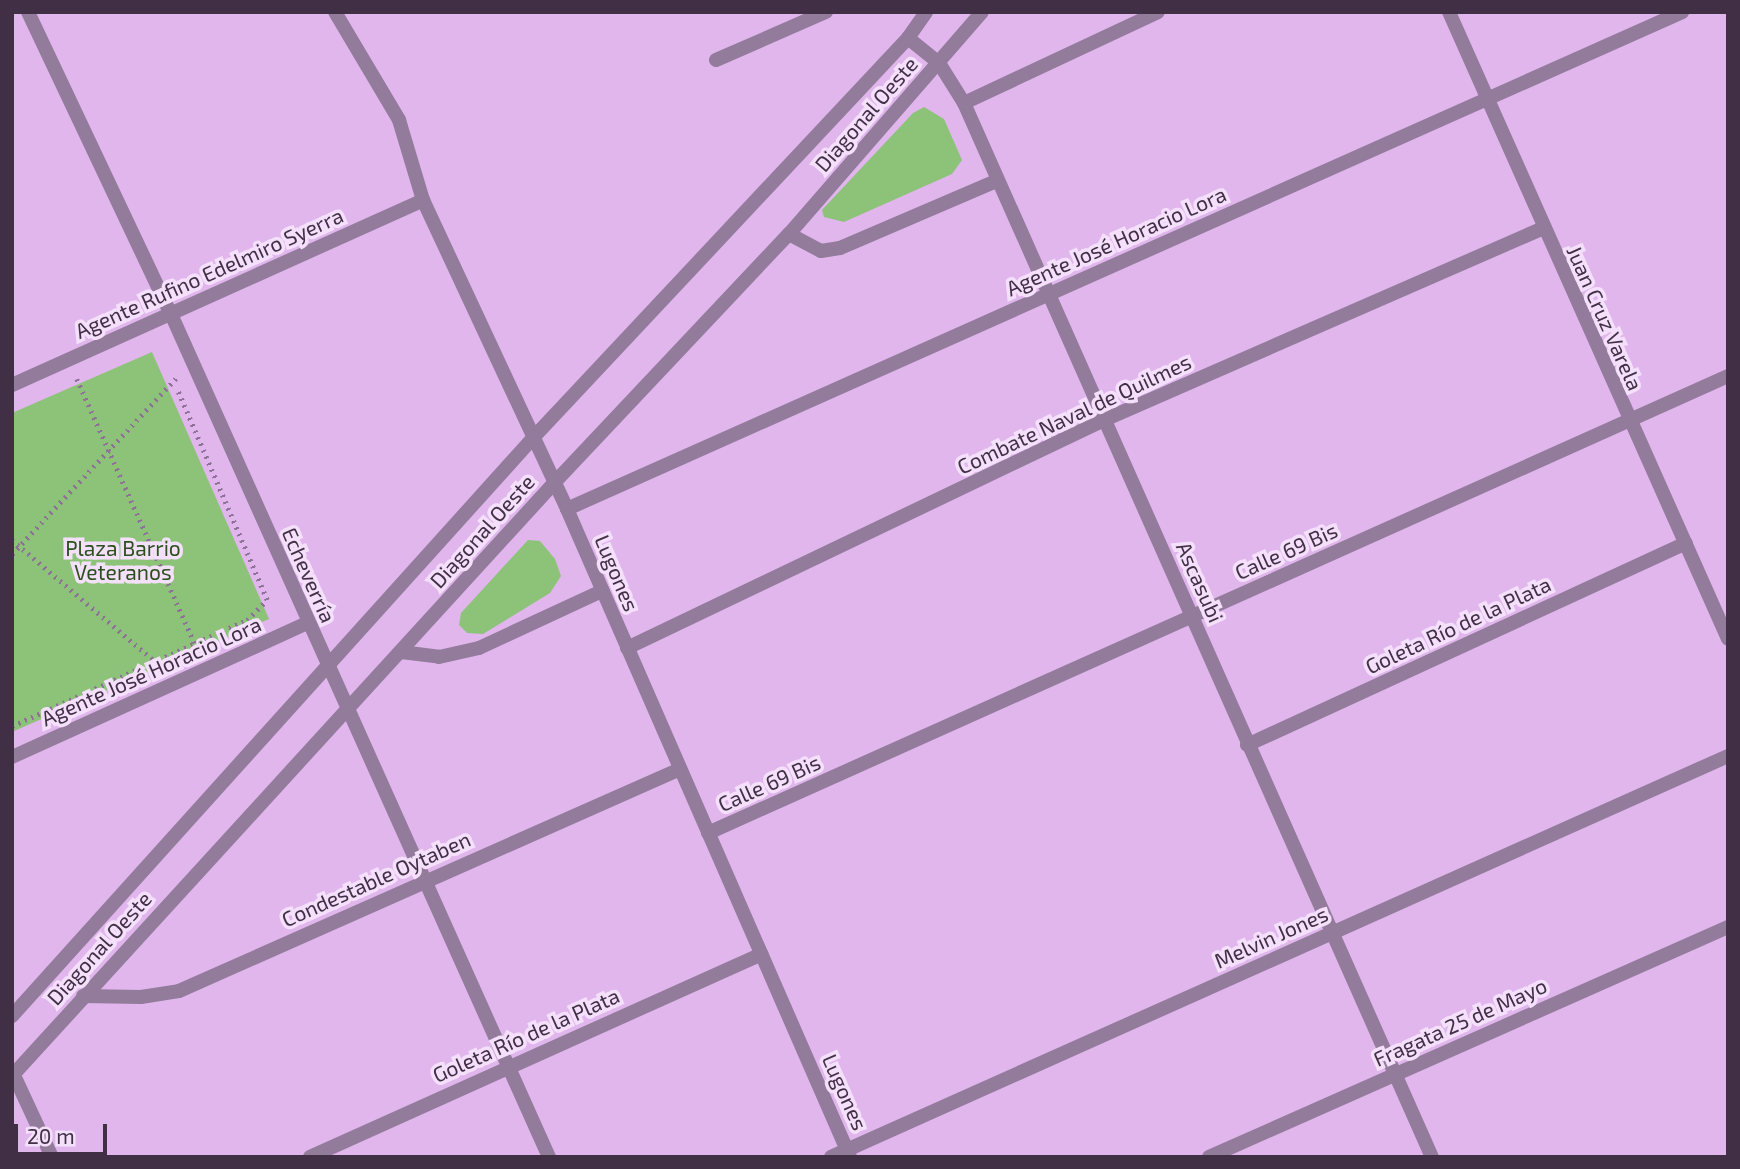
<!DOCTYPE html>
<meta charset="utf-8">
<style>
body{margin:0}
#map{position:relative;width:1740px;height:1169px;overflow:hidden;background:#e0b6ed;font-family:"Exo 2",sans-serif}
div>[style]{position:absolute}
.green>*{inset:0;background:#8cc378}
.path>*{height:4.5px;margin-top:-2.25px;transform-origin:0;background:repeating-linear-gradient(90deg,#8e7197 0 2px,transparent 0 7px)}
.street>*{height:14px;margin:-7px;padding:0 7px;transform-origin:7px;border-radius:7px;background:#937b9b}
span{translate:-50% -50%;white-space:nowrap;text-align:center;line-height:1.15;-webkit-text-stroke:7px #f5e0fc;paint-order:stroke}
.street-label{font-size:21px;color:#402f45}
.park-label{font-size:21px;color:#2a501b}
.frame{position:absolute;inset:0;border:14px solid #402f45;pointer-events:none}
.scale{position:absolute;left:14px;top:1124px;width:93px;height:32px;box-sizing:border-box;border:4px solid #402f45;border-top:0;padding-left:9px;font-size:21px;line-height:24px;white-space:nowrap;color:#402f45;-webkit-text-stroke:5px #f5e0fc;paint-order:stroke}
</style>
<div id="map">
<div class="green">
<div style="clip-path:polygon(924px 107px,944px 119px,962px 160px,952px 174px,844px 222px,824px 217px,822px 210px,913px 113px)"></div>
<div style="clip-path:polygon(152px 352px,269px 619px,12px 732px,12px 413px)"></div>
<div style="clip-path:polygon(528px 540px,540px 541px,555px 559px,561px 576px,550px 593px,483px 634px,467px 633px,459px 625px,461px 613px)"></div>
</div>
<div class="path">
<div style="left:77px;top:379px;width:292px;rotate:66deg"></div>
<div style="left:12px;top:540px;width:190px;rotate:40.3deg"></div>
<div style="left:12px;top:554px;width:241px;rotate:-47deg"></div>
<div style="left:12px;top:726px;width:258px;rotate:-24.3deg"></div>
<div style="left:247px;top:620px;width:28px;rotate:-45deg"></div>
<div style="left:267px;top:600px;width:229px;rotate:-113.1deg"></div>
</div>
<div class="street">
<div style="left:28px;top:12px;width:334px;rotate:64.7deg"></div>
<div style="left:171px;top:314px;width:924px;rotate:65.85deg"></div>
<div style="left:335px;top:12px;width:126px;rotate:59.3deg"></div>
<div style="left:399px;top:120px;width:84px;rotate:73.3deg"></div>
<div style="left:423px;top:200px;width:341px;rotate:65deg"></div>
<div style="left:567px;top:509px;width:707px;rotate:66.41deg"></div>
<div style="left:1449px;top:12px;width:686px;rotate:66.01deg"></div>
<div style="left:908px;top:38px;width:40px;rotate:39deg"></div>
<div style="left:939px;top:63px;width:47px;rotate:58deg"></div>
<div style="left:964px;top:103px;width:1153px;rotate:66.06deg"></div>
<div style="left:716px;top:60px;width:120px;rotate:-23.6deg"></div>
<div style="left:964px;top:103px;width:214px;rotate:-25.1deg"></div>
<div style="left:789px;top:234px;width:36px;rotate:28deg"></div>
<div style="left:821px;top:251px;width:19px;rotate:-9deg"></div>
<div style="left:840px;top:248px;width:170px;rotate:-23.2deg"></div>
<div style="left:12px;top:385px;width:451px;rotate:-24.2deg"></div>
<div style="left:567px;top:509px;width:1221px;rotate:-24.02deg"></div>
<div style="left:627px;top:648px;width:529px;rotate:-25.55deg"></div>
<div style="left:1104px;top:420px;width:479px;rotate:-23.6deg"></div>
<div style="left:401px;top:652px;width:38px;rotate:7deg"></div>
<div style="left:439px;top:657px;width:41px;rotate:-12.7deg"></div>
<div style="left:479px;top:648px;width:136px;rotate:-24.9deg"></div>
<div style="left:1247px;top:745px;width:483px;rotate:-24.7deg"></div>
<div style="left:12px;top:757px;width:325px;rotate:-24.4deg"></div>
<div style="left:708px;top:833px;width:1118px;rotate:-24.13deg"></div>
<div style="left:83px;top:996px;width:58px;rotate:1deg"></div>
<div style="left:141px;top:997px;width:38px;rotate:-9deg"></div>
<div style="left:179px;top:991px;width:546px;rotate:-23.89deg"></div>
<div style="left:12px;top:1016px;width:777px;rotate:-47.97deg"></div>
<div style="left:532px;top:439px;width:550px;rotate:-46.84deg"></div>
<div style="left:908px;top:38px;width:32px;rotate:-55deg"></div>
<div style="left:12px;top:1071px;width:95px;rotate:65.1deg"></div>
<div style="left:12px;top:1076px;width:805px;rotate:-47.57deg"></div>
<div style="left:555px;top:482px;width:341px;rotate:-46.7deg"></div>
<div style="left:789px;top:234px;width:294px;rotate:-49deg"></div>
<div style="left:310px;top:1157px;width:495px;rotate:-24.2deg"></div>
<div style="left:831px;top:1157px;width:983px;rotate:-24.09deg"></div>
<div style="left:1209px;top:1157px;width:568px;rotate:-23.9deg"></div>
</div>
<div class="street-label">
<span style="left:866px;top:114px;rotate:-49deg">Diagonal Oeste</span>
<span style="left:1116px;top:241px;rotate:-24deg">Agente José Horacio Lora</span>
<span style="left:209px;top:273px;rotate:-24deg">Agente Rufino Edelmiro Syerra</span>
<span style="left:1605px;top:318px;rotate:66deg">Juan Cruz Varela</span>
<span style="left:1074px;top:414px;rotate:-25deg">Combate Naval de Quilmes</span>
<span style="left:482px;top:531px;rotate:-48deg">Diagonal Oeste</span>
<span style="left:1286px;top:551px;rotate:-24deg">Calle 69 Bis</span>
<span style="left:617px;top:573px;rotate:67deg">Lugones</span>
<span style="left:309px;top:575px;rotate:66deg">Echeverría</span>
<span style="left:1200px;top:582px;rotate:66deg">Ascasubi</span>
<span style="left:1458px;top:625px;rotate:-25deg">Goleta Río de la Plata</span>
<span style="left:151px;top:671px;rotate:-24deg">Agente José Horacio Lora</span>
<span style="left:769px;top:783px;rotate:-24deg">Calle 69 Bis</span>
<span style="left:376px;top:879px;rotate:-24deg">Condestable Oytaben</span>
<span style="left:1271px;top:937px;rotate:-24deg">Melvin Jones</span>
<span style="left:99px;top:948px;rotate:-48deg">Diagonal Oeste</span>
<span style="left:1460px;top:1022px;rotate:-24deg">Fragata 25 de Mayo</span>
<span style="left:526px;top:1035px;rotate:-24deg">Goleta Río de la Plata</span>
<span style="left:845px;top:1092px;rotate:66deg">Lugones</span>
</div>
<div class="park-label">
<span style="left:123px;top:560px">Plaza Barrio<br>Veteranos</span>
</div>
<div class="frame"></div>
<div class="scale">20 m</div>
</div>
